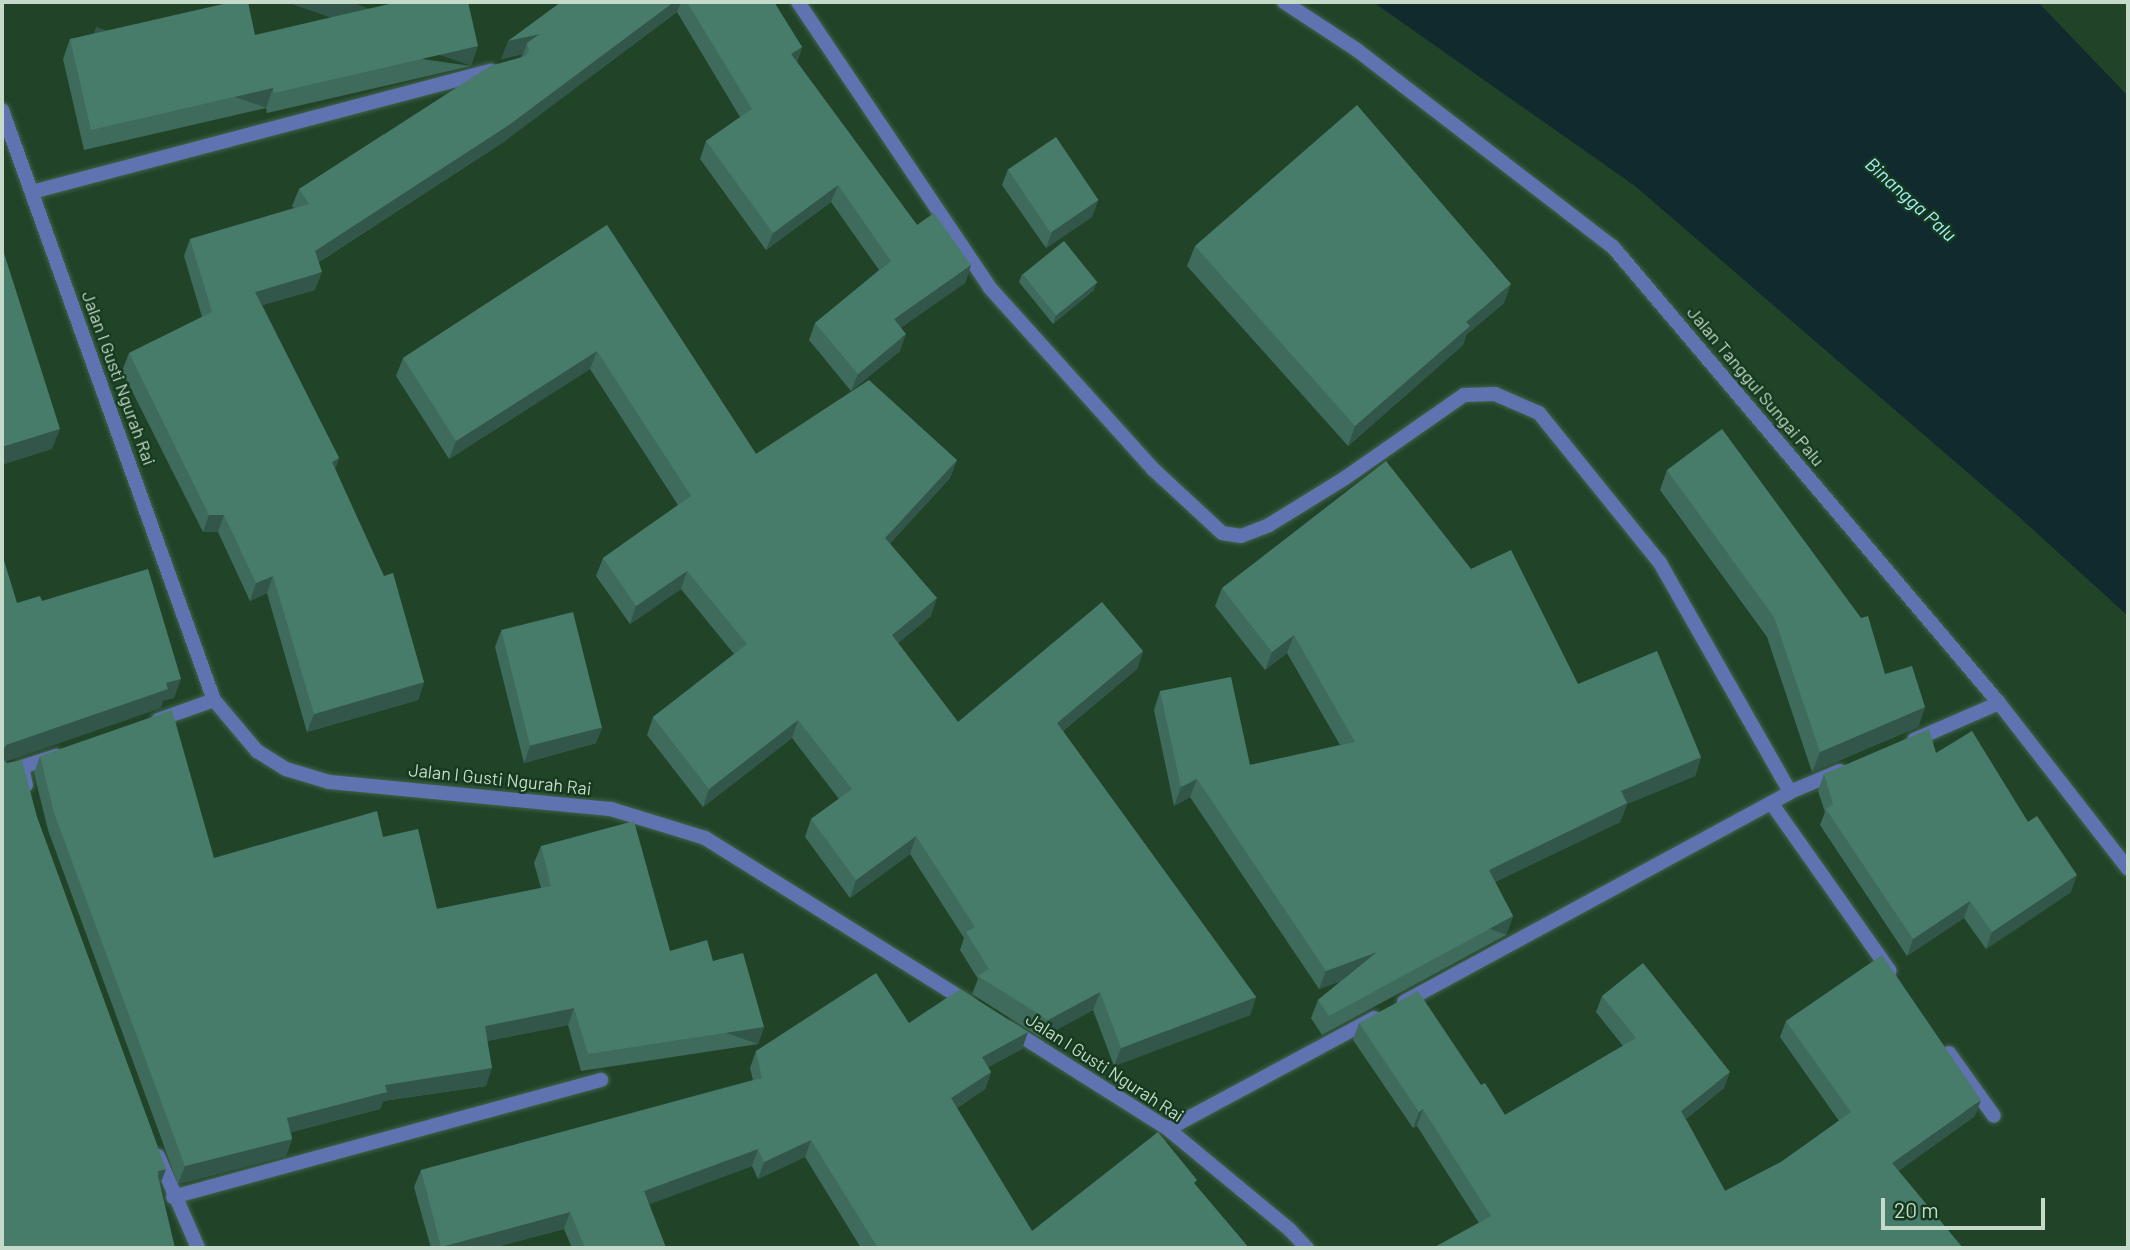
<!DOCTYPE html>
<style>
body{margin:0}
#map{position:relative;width:2130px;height:1250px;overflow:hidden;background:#214429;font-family:Barlow,sans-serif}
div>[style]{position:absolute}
.water>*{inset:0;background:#112a2e}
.roads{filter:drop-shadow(0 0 2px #426249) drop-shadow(0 0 2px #426249)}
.street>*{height:14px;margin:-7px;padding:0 7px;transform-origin:7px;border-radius:7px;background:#6073b1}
.wall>*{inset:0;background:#3e6b5b}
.shaded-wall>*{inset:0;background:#32574a;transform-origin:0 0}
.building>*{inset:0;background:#487c6a;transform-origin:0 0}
span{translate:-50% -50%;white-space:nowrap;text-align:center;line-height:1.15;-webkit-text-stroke:5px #163a1f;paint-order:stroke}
.street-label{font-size:18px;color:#c6dac9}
.water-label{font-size:19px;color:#a6f1fe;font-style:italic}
.frame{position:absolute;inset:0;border:4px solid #c6dac9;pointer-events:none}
.scale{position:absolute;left:1881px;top:1198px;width:164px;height:32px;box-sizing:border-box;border:4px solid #c6dac9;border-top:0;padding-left:9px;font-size:21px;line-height:24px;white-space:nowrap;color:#c6dac9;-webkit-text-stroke:5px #163a1f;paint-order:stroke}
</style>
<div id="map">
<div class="water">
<div style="clip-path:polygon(1373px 2px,2038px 2px,2128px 96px,2128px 616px,2018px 516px,1635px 186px)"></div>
</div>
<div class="roads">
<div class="street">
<div style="left:798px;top:2px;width:344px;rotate:56.1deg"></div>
<div style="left:990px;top:288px;width:244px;rotate:48deg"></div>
<div style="left:1153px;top:469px;width:94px;rotate:42.8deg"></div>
<div style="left:1222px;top:533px;width:19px;rotate:9deg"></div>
<div style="left:1241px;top:536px;width:30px;rotate:-21deg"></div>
<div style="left:1269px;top:525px;width:89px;rotate:-31.7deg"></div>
<div style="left:1345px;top:478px;width:145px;rotate:-34.9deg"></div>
<div style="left:1464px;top:395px;width:31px;rotate:-2deg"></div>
<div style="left:1495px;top:394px;width:48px;rotate:23.4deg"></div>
<div style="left:1539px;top:413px;width:193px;rotate:51.1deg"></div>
<div style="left:1660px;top:563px;width:263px;rotate:60.4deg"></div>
<div style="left:1284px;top:2px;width:87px;rotate:33.3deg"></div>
<div style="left:1357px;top:50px;width:323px;rotate:37.6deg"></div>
<div style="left:1613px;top:247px;width:597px;rotate:49.75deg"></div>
<div style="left:1999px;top:703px;width:210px;rotate:52.1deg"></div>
<div style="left:2px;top:110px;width:627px;rotate:70.24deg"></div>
<div style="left:214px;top:700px;width:67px;rotate:49.9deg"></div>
<div style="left:257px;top:751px;width:34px;rotate:32deg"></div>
<div style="left:286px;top:769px;width:45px;rotate:16.8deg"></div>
<div style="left:329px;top:782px;width:283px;rotate:5.5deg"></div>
<div style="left:611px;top:809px;width:98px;rotate:17.1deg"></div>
<div style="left:705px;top:838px;width:311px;rotate:32deg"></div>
<div style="left:32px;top:192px;width:475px;rotate:-14.8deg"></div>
<div style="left:158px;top:720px;width:59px;rotate:-19.7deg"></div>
<div style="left:1914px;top:740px;width:93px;rotate:-23.5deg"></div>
<div style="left:26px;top:785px;width:18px;rotate:-103deg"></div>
<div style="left:22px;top:767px;width:36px;rotate:-18deg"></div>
<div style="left:1772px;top:804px;width:204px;rotate:54.8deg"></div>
<div style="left:1404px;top:1002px;width:439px;rotate:-28.5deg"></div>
<div style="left:1790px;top:792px;width:54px;rotate:-22.8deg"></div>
<div style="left:1010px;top:1029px;width:187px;rotate:32.3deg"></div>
<div style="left:1168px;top:1129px;width:158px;rotate:39.6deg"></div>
<div style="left:1290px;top:1230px;width:25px;rotate:47deg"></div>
<div style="left:1949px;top:1053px;width:77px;rotate:54.5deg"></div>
<div style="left:1168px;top:1129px;width:234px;rotate:-28.3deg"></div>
<div style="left:158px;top:1156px;width:100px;rotate:66.5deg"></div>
<div style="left:173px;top:1197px;width:444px;rotate:-15.3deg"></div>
</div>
</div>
<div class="wall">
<div style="clip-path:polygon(561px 2px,774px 2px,802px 47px,797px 62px,917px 225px,971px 265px,965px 283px,901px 327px,900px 351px,851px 391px,809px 340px,815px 323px,879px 270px,831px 202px,766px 250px,700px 159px,706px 141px,740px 117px,677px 12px,502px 143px,319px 262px,315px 290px,262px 305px,339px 458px,335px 469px,424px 682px,418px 700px,307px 732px,267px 593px,250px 601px,218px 532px,203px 532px,122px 371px,129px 353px,202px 317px,184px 256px,190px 239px,294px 208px,292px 206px,299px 189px,521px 57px,523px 54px,501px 59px)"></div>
<div style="clip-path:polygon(255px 35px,471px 66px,267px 113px,266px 108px,84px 150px,63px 59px,70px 39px)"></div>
<div style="clip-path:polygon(1008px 169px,1098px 200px,1092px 217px,1046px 248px,1002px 185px)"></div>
<div style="clip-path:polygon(607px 225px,756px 454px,957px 460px,950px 478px,890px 543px,931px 616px,898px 643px,958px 722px,1143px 651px,1137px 669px,1063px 731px,1256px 997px,1250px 1015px,1114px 1066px,1093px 1010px,1041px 1038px,972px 994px,978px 979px,960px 950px,964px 938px,910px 854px,850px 898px,805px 837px,811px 819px,839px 799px,792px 738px,703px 807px,647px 735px,653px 717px,734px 654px,681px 589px,630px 624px,596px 576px,603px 558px,678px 505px,590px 369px,449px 459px,396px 376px,403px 358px)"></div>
<div style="clip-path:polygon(1195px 246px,1504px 303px,1466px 335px,1463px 345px,1348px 446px,1187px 266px)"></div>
<div style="clip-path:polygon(1022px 274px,1094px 290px,1053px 324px,1019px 282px)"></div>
<div style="clip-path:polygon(1667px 470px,1885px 674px,1925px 707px,1918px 727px,1812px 772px,1767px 637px,1660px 490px)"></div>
<div style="clip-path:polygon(1471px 569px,1578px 684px,1701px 757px,1695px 776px,1627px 804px,1620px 822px,1495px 882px,1513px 916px,1506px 935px,1322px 1035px,1311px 1018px,1318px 1000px,1341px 981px,1319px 989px,1190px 797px,1174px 806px,1154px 710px,1160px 691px,1250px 765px,1340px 745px,1287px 653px,1265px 670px,1215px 606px,1222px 588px)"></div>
<div style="clip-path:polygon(501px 631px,602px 727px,596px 743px,524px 763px,495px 647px)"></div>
<div style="clip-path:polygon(1936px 753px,2071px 892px,1986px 949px,1964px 918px,1907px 956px,1820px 825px,1825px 812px,1818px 791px,1824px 774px)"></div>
<div style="clip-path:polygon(40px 756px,214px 858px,383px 837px,437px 909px,541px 888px,534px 863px,541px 846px,670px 951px,713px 961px,764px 1027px,758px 1044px,581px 1071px,568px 1025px,487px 1041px,486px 1086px,383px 1101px,380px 1109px,291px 1132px,292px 1139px,286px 1156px,178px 1184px,48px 830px,34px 773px)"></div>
<div style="clip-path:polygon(1602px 996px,1724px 1088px,1686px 1119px,1725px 1191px,1781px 1162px,1839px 1121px,1780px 1037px,1786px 1021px,1975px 1116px,1898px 1171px,1479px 1223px,1417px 1126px,1413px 1128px,1353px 1040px,1359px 1023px,1481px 1085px,1505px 1115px,1623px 1046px,1596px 1012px)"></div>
<div style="clip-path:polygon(909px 1023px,1028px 1032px,1022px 1049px,988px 1067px,991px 1072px,985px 1089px,957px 1108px,1032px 1231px,1195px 1185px,1249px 1248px,861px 1248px,805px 1157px,758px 1179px,752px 1166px,649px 1204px,666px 1248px,572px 1248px,564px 1229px,492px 1248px,431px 1248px,414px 1187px,421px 1170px,753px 1080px,750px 1068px,756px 1051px)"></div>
</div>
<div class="shaded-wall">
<div style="clip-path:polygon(674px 2px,681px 2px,677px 12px,502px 143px,309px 268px,315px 251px)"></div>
<div style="clip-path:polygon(540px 34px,527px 43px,523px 54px,501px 59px,508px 41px)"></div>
<div style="left:478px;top:46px;width:21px;height:209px;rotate:109deg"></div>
<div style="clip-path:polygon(802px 47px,796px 65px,791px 54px)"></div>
<div style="left:273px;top:88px;width:21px;height:187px;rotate:109deg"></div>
<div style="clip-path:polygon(838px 185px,831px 202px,766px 250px,773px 233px)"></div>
<div style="clip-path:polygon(1098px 200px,1092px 217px,1046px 248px,1052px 232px)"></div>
<div style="clip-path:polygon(971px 265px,965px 283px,888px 337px,894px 319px)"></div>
<div style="clip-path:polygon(322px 272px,315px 290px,249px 309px,255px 292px)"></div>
<div style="clip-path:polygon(1097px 282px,1094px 290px,1053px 324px,1056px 315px)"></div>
<div style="clip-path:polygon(1511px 284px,1504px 303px,1466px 335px,1463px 345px,1348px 446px,1355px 426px,1466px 322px)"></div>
<div style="clip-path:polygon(906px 334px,900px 351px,851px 391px,858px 374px)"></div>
<div style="clip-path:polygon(597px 351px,590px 369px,449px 459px,456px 441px)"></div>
<div style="clip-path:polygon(60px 429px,52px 449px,2px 465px,2px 447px)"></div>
<div style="clip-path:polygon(339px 458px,333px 475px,332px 462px)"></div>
<div style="clip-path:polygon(957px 460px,950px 478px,879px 556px,885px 538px)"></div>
<div style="clip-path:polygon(209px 515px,224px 515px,218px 532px,203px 532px)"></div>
<div style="clip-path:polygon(687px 571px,681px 589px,630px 624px,636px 606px)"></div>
<div style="clip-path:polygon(273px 576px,267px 593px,250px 601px,256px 583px)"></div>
<div style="clip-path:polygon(937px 598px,931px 616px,886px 653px,892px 635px)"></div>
<div style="clip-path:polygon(1294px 635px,1287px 653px,1265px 670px,1272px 652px)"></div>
<div style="clip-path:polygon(1143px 651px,1137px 669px,1051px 741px,1057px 723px)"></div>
<div style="clip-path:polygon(181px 679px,174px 698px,163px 701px,161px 708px,2px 763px,2px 752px,6px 745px,166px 683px)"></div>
<div style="clip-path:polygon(424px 682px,418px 700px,307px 732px,314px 714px)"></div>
<div style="clip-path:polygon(1925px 707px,1918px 727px,1812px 772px,1820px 752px)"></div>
<div style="clip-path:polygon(798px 720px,792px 738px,703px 807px,709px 789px)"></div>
<div style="clip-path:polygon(602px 727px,596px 743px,524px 763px,530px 746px)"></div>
<div style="clip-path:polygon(1701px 757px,1695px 776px,1627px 804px,1620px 822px,1482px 888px,1489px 870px,1621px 791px)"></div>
<div style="clip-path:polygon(1197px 779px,1190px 797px,1174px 806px,1181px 787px)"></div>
<div style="clip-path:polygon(916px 836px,910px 854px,850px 898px,856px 880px)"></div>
<div style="clip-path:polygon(2077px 875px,2071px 892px,1986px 949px,1992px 932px)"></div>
<div style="clip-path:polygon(1970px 901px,1964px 918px,1907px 956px,1913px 939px)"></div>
<div style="left:1513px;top:916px;width:20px;height:209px;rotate:110deg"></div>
<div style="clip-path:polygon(1377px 952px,1370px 970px,1319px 989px,1326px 971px)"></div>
<div style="clip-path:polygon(1100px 992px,1093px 1010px,1041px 1038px,1048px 1020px)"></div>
<div style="clip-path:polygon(1256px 997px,1250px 1015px,1114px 1066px,1121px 1048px)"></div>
<div style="clip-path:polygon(574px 1008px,568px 1025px,478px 1043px,485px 1026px)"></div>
<div style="left:764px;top:1027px;width:18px;height:178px;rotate:109deg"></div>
<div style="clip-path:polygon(1028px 1032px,1022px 1049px,976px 1074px,982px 1057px)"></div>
<div style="clip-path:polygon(492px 1068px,486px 1086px,383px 1101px,380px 1109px,281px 1135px,287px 1118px,385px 1085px)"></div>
<div style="clip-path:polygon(991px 1072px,985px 1089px,945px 1116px,951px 1098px)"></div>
<div style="clip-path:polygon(1730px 1072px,1724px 1088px,1675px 1128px,1681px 1111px)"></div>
<div style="clip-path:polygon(1981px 1100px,1975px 1116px,1886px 1180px,1892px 1163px)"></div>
<div style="clip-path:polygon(1423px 1109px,1417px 1126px,1413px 1128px,1419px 1112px)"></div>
<div style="clip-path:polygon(292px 1139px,286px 1156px,178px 1184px,185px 1166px)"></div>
<div style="clip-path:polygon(811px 1140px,805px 1157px,758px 1179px,764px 1162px)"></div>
<div style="clip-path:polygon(758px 1149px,752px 1166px,637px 1209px,644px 1191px)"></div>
<div style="clip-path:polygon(166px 1169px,159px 1188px,158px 1171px)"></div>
<div style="clip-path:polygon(570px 1212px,564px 1229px,492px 1248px,441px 1248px,441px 1247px)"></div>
</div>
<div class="building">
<div style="clip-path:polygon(232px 2px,248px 2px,255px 35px,398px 2px,468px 2px,478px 46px,274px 93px,273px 88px,91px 130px,70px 39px)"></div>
<div style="clip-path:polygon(561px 2px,674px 2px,509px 125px,315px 251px,322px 272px,255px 292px,339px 458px,332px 462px,384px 576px,393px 573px,424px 682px,314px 714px,273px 576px,256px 583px,224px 515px,209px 515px,129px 353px,212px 312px,190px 239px,309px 204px,299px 189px,490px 66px,526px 56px,529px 50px,527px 43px,540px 34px,508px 41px)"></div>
<div style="clip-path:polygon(687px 2px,774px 2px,802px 47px,791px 54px,917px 225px,934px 213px,971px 265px,894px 319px,906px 334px,858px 374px,815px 323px,891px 261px,838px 185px,773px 233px,706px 141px,752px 109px)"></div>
<div style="clip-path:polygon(1357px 105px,1511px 284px,1466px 322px,1470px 326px,1355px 426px,1195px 246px)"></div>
<div style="left:1056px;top:137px;width:76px;height:58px;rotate:56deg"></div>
<div style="clip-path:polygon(607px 225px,756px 454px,869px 380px,957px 460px,885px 538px,937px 598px,892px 635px,958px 722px,1102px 602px,1143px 651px,1057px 723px,1256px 997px,1121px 1048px,1100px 992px,1048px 1020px,978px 976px,989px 969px,966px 932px,975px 927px,916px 836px,856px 880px,811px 819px,852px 789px,798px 720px,709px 789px,653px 717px,747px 644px,687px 571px,636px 606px,603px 558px,691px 496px,597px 351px,456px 441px,403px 358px)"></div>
<div style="left:1064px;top:241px;width:53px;height:53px;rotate:51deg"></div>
<div style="clip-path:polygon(2px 247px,60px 429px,2px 447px)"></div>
<div style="clip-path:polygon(1722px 429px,1861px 618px,1868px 616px,1885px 674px,1912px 666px,1925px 707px,1820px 752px,1774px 617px,1667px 470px)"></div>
<div style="clip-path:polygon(1386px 461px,1471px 569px,1511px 550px,1578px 684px,1657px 651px,1701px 757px,1621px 791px,1627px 803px,1489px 870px,1513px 916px,1329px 1016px,1318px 1000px,1377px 952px,1326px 971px,1197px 779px,1181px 787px,1160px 691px,1231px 677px,1250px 765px,1355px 742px,1294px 635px,1272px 652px,1222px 588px)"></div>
<div style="clip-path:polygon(2px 554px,17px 603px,40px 596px,42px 601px,148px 569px,181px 679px,166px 683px,168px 689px,6px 745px,2px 752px)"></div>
<div style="left:573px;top:612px;width:119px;height:74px;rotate:76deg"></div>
<div style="clip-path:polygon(172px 710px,214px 858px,377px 811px,383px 837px,418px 829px,437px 909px,551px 886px,541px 846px,634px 821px,670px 951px,707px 940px,713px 961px,743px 953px,764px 1027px,588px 1054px,574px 1008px,485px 1026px,492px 1068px,385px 1085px,387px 1092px,287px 1118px,292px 1139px,185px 1166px,54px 813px,40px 756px)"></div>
<div style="clip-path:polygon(1929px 729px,1936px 753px,1972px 731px,2028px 822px,2037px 816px,2077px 875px,1992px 932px,1970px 901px,1913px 939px,1826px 809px,1833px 804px,1824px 774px)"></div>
<div style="clip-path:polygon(2px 758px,7px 763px,22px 760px,37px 817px,166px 1169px,158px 1171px,158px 1176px,175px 1248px,2px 1248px)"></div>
<div style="clip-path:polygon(1882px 955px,1981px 1100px,1892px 1163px,1963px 1248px,1433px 1248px,1491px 1216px,1423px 1109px,1419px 1112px,1359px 1023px,1418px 991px,1481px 1085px,1485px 1083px,1505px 1115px,1636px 1038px,1602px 996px,1643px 963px,1730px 1072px,1681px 1111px,1725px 1191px,1781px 1162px,1851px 1112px,1786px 1021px)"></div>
<div style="clip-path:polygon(876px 973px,909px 1023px,960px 989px,1028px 1032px,982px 1057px,991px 1072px,951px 1098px,1032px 1231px,1158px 1132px,1197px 1180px,1194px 1183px,1249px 1248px,878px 1248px,811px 1140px,764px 1162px,758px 1149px,644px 1191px,666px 1248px,585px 1248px,570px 1212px,441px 1247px,421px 1170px,762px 1078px,756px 1051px)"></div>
</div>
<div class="street-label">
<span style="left:119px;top:378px;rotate:70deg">Jalan I Gusti Ngurah Rai</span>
<span style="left:1756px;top:386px;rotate:50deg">Jalan Tanggul Sungai Palu</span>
<span style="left:500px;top:779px;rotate:6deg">Jalan I Gusti Ngurah Rai</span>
<span style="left:1105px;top:1067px;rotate:33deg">Jalan I Gusti Ngurah Rai</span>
</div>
<div class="water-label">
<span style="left:1911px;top:199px;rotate:42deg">Binangga Palu</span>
</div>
<div class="frame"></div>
<div class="scale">20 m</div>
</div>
